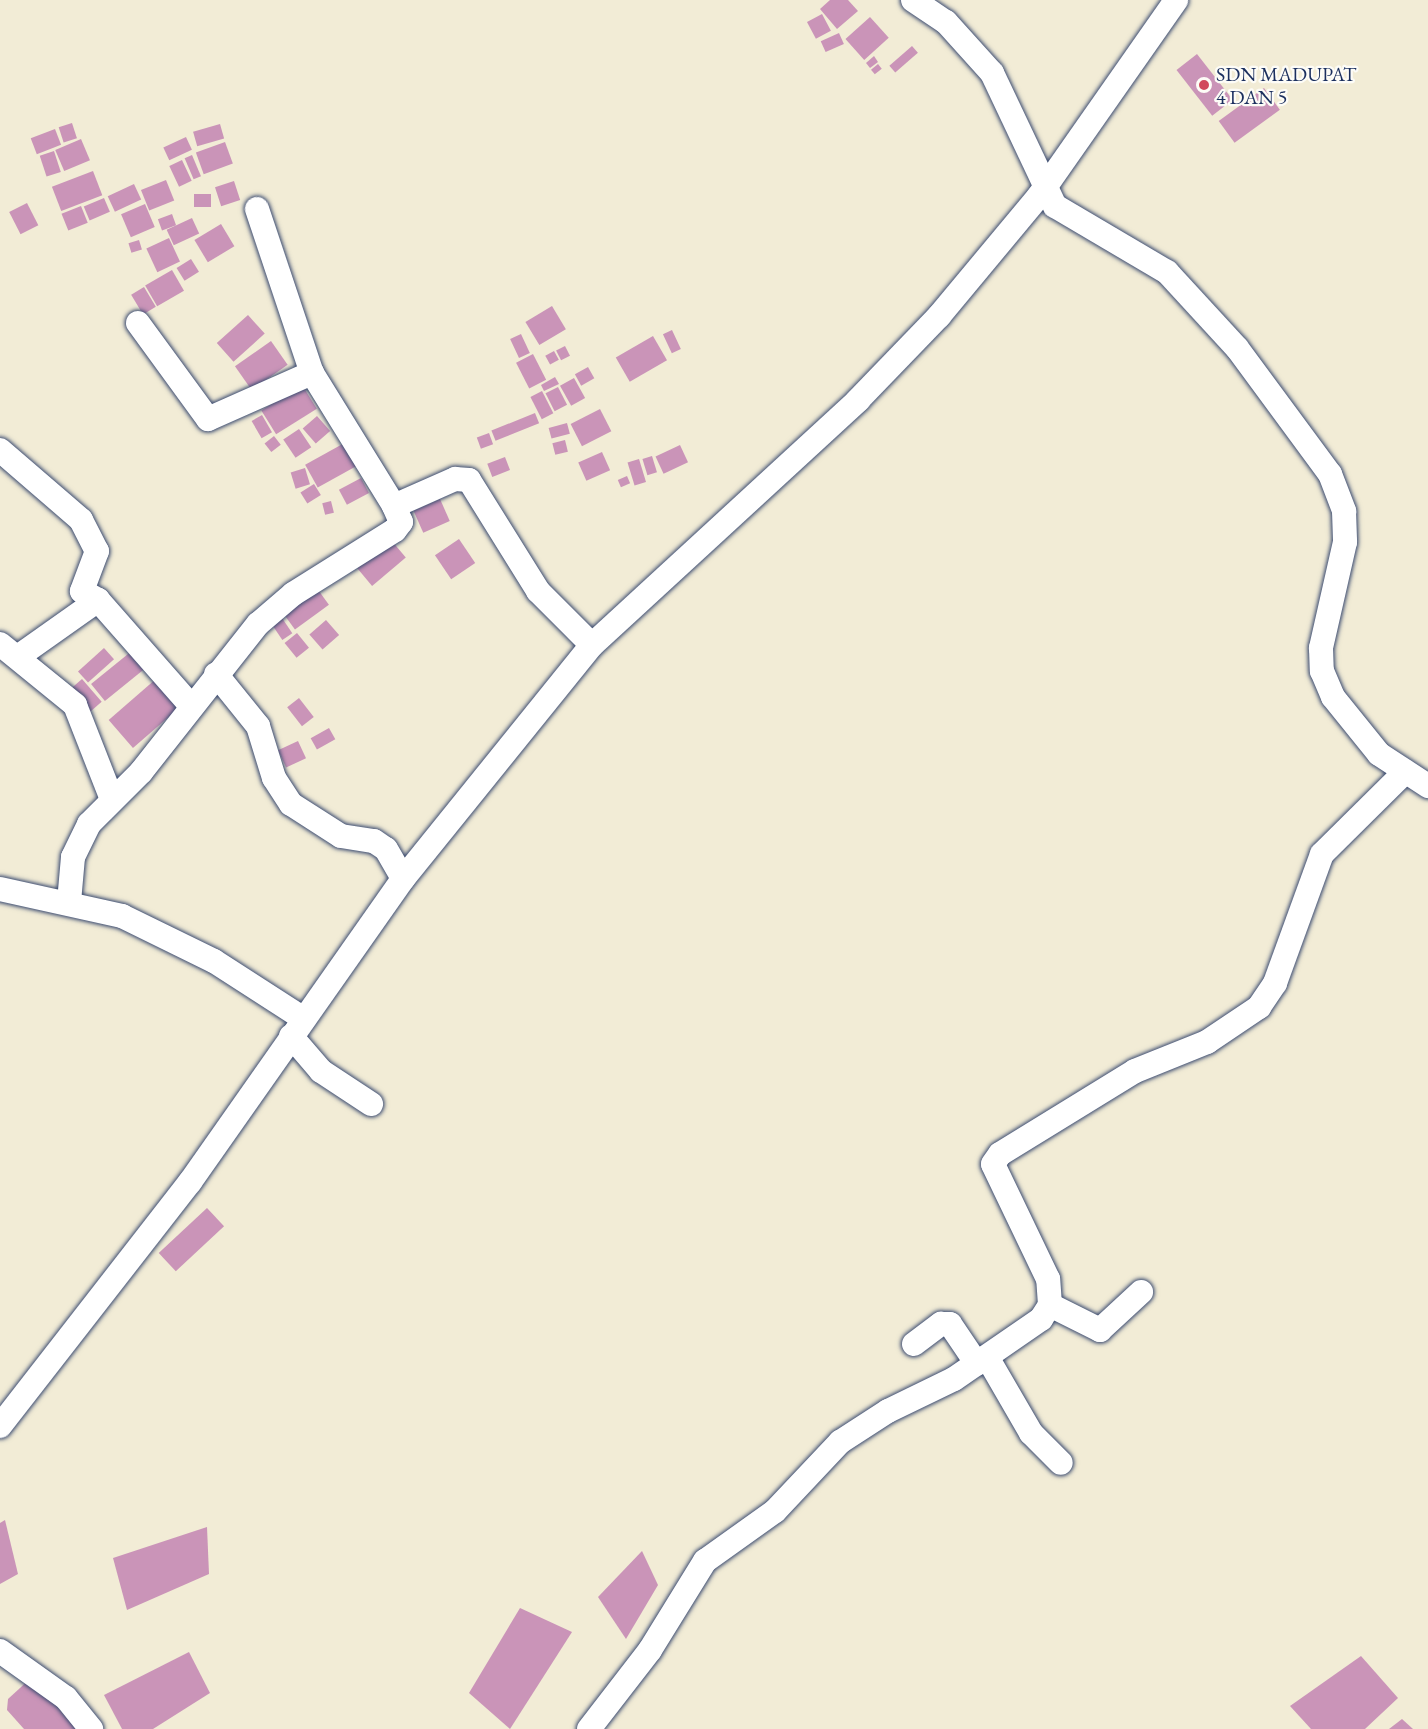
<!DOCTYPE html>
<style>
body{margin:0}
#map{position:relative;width:1428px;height:1729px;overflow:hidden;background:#f2ecd6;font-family:"EB Garamond",serif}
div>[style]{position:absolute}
.building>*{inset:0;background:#ca94b8;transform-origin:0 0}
.roads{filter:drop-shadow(0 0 2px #3b4b70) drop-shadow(0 0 2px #3b4b70)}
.minor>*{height:24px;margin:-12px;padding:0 12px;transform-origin:12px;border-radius:12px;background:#fff}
.dots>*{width:16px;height:16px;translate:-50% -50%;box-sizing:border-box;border:3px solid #fdfcf7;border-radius:50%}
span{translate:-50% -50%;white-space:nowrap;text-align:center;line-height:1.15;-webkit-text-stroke:4.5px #fdfcf7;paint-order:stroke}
.poi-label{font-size:20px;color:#1b2f5e}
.left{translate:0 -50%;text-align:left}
</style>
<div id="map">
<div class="building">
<div style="clip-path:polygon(830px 0,848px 0,858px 11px,837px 29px,820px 9px)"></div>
<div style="left:822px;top:14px;width:19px;height:17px;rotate:62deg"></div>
<div style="left:870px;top:17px;width:28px;height:33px;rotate:48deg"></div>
<div style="left:839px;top:33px;width:12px;height:20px;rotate:66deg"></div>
<div style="left:912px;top:46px;width:9px;height:30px;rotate:49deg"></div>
<div style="left:1197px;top:54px;width:58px;height:26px;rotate:52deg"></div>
<div style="clip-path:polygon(874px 56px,878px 62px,870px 68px,866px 63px)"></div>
<div style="left:878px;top:64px;width:6px;height:9px;rotate:51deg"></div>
<div style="left:1264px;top:88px;width:27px;height:56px;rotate:54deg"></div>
<div style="left:72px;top:123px;width:16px;height:14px;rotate:72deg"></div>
<div style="left:220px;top:124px;width:15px;height:28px;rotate:74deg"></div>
<div style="left:55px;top:129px;width:17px;height:26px;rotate:69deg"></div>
<div style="left:186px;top:137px;width:14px;height:25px;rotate:65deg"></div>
<div style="left:81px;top:139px;width:23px;height:28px;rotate:67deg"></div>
<div style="left:225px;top:142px;width:23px;height:31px;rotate:70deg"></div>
<div style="left:54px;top:151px;width:22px;height:15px;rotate:72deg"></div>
<div style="left:192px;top:155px;width:23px;height:8px;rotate:67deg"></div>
<div style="left:182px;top:160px;width:23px;height:14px;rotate:65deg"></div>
<div style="left:93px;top:171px;width:26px;height:44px;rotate:69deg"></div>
<div style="left:166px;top:180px;width:22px;height:27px;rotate:68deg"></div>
<div style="left:234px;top:181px;width:20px;height:20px;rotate:72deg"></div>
<div style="left:134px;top:184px;width:17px;height:29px;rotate:65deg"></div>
<div style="left:194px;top:194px;width:17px;height:13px"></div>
<div style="left:104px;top:198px;width:15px;height:22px;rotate:67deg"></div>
<div style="left:27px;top:203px;width:25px;height:20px;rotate:63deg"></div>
<div style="left:145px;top:204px;width:25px;height:26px;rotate:67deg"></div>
<div style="left:81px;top:206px;width:18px;height:21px;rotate:68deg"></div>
<div style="left:172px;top:214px;width:12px;height:15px;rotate:70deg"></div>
<div style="left:192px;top:218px;width:17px;height:28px;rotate:65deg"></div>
<div style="left:221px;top:224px;width:26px;height:31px;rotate:59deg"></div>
<div style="left:169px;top:238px;width:26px;height:25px;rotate:65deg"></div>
<div style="left:139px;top:240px;width:10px;height:11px;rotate:73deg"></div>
<div style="left:191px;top:259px;width:15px;height:17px;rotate:58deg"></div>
<div style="left:172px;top:270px;width:24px;height:31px;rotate:60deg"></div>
<div style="left:144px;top:287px;width:23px;height:15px;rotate:59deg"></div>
<div style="left:552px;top:306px;width:27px;height:31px;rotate:59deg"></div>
<div style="left:248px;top:315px;width:25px;height:42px;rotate:48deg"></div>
<div style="left:672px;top:330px;width:21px;height:10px;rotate:65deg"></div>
<div style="left:521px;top:334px;width:21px;height:12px;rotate:65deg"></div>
<div style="left:653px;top:336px;width:28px;height:43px;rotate:60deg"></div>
<div style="left:271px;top:341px;width:29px;height:44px;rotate:55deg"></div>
<div style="left:565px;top:346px;width:11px;height:10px;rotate:63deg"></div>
<div style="left:554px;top:351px;width:10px;height:10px;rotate:61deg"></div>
<div style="left:533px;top:354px;width:29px;height:19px;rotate:63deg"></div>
<div style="left:588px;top:367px;width:13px;height:15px;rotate:61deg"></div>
<div style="clip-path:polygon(555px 377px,559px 384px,544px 391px,541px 385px)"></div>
<div style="left:574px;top:378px;width:23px;height:16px;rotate:61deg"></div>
<div style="left:302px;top:385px;width:28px;height:48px;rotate:58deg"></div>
<div style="left:558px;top:387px;width:20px;height:14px;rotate:63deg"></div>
<div style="left:542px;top:391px;width:25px;height:13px;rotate:63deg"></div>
<div style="left:600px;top:409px;width:25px;height:33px;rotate:63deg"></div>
<div style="left:535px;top:413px;width:11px;height:47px;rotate:68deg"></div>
<div style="left:262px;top:415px;width:20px;height:12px;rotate:60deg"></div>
<div style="left:317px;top:416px;width:20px;height:19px;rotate:49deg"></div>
<div style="left:567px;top:423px;width:11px;height:19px;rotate:75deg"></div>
<div style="left:299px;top:429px;width:22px;height:19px;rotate:56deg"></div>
<div style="left:489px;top:433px;width:12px;height:13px;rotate:70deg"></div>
<div style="left:274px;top:436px;width:11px;height:12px;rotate:52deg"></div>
<div style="left:565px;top:440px;width:12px;height:13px;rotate:76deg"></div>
<div style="left:348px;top:441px;width:26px;height:49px;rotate:61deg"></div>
<div style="left:680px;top:445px;width:19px;height:27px;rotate:65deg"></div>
<div style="left:602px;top:452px;width:20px;height:26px;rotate:66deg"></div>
<div style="left:652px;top:456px;width:17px;height:10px;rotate:73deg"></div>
<div style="left:505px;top:457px;width:14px;height:19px;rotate:69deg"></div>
<div style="left:639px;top:459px;width:24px;height:12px;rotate:73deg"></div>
<div style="left:305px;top:468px;width:17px;height:15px;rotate:73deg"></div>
<div style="left:627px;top:476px;width:8px;height:10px;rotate:67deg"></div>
<div style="left:361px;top:478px;width:17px;height:25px;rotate:62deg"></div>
<div style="left:314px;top:484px;width:13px;height:16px;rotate:58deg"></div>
<div style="left:440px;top:499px;width:24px;height:29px;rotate:66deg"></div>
<div style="left:331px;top:501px;width:12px;height:9px;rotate:76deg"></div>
<div style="left:459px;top:539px;width:29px;height:29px;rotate:56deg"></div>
<div style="left:391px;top:540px;width:23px;height:44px;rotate:50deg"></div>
<div style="left:316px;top:587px;width:22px;height:42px;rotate:54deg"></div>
<div style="left:280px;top:615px;width:22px;height:12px;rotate:56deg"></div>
<div style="left:326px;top:620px;width:20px;height:22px;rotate:49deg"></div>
<div style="left:297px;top:633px;width:19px;height:16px;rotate:51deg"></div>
<div style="left:104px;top:648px;width:15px;height:35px;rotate:48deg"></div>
<div style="left:133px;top:650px;width:22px;height:54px;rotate:51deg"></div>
<div style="left:157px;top:678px;width:37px;height:64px;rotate:49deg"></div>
<div style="left:82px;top:679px;width:30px;height:16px;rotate:49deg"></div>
<div style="left:299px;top:698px;width:24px;height:15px;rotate:52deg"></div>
<div style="left:329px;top:728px;width:13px;height:21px;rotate:61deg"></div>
<div style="left:298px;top:741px;width:19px;height:22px;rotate:65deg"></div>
<div style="left:207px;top:1208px;width:25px;height:66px;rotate:47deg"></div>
<div style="clip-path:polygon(5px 1520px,18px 1574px,0 1584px,0 1523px)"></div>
<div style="clip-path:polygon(207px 1527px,209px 1574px,127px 1610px,113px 1558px)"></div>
<div style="clip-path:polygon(642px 1551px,658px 1585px,626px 1639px,598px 1597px)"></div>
<div style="clip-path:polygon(520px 1608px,572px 1632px,510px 1729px,469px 1693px)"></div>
<div style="clip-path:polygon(189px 1652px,210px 1693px,153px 1729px,122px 1729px,104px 1695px)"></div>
<div style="clip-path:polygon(1361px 1656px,1398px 1698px,1365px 1729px,1311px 1729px,1290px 1706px)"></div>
<div style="clip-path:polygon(32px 1677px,76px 1729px,24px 1729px,7px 1710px,8px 1699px)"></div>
<div style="clip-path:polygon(1402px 1719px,1413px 1729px,1389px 1729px)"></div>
</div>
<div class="roads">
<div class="minor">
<div style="left:913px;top:0;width:40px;rotate:34deg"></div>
<div style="left:946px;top:22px;width:69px;rotate:48deg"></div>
<div style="left:992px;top:73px;width:147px;rotate:64.7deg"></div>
<div style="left:1055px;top:206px;width:130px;rotate:30.5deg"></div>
<div style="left:1167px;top:272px;width:103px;rotate:47.4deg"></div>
<div style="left:1237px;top:348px;width:157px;rotate:53.6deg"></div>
<div style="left:1330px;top:474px;width:40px;rotate:69deg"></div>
<div style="left:1344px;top:511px;width:31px;rotate:88deg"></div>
<div style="left:1345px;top:542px;width:109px;rotate:102.8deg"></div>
<div style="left:1321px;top:648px;width:23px;rotate:88deg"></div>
<div style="left:1322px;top:671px;width:28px;rotate:67deg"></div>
<div style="left:1333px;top:697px;width:73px;rotate:51.1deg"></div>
<div style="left:1379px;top:754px;width:59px;rotate:33.1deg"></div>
<div style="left:257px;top:209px;width:173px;rotate:71.5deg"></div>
<div style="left:138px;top:323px;width:119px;rotate:53.9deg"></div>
<div style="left:208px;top:419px;width:114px;rotate:-23.9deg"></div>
<div style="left:312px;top:373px;width:156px;rotate:58.3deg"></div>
<div style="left:394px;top:506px;width:67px;rotate:-23.9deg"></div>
<div style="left:455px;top:479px;width:14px;rotate:4deg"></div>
<div style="left:469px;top:480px;width:131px;rotate:58.1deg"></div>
<div style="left:538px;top:591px;width:76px;rotate:45deg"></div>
<div style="left:0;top:450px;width:107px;rotate:40.8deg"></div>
<div style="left:81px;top:520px;width:35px;rotate:63deg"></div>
<div style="left:97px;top:551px;width:43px;rotate:110.6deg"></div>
<div style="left:82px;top:591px;width:18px;rotate:29deg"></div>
<div style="left:98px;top:600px;width:141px;rotate:48.7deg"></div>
<div style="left:0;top:644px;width:97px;rotate:39.1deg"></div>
<div style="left:75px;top:705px;width:99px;rotate:68.6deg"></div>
<div style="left:19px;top:656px;width:97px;rotate:-35.3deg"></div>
<div style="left:216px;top:674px;width:67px;rotate:51.1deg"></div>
<div style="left:258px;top:726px;width:54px;rotate:72.9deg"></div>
<div style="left:274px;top:778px;width:31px;rotate:57deg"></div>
<div style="left:291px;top:804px;width:59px;rotate:32.6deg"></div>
<div style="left:341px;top:836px;width:33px;rotate:9deg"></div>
<div style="left:374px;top:841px;width:14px;rotate:34deg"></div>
<div style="left:386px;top:849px;width:34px;rotate:60deg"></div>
<div style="left:0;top:889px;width:125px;rotate:12.5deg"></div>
<div style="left:122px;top:916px;width:102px;rotate:26.1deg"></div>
<div style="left:214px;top:961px;width:107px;rotate:32.8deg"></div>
<div style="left:69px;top:902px;width:45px;rotate:-84.9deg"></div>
<div style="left:73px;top:857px;width:37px;rotate:-64deg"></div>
<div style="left:89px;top:824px;width:74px;rotate:-45deg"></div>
<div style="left:141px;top:772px;width:189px;rotate:-51.7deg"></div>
<div style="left:258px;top:624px;width:46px;rotate:-40.6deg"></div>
<div style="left:293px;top:594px;width:120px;rotate:-32.1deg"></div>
<div style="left:395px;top:530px;width:10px;rotate:-53deg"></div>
<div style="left:401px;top:522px;width:17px;rotate:-114deg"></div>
<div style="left:291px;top:1036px;width:46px;rotate:49.4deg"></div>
<div style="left:321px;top:1071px;width:60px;rotate:33.4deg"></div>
<div style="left:1050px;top:1305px;width:56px;rotate:26.6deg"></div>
<div style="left:1100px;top:1330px;width:56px;rotate:-42.8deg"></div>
<div style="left:914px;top:1344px;width:34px;rotate:-37deg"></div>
<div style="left:941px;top:1324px;width:9px"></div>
<div style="left:950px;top:1324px;width:48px;rotate:56deg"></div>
<div style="left:987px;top:1357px;width:88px;rotate:59.9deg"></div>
<div style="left:1031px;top:1433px;width:42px;rotate:45deg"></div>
<div style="left:0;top:1426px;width:309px;rotate:-52.1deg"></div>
<div style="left:190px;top:1182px;width:370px;rotate:-54.9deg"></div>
<div style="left:403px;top:879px;width:301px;rotate:-51.1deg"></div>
<div style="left:592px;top:645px;width:362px;rotate:-42.6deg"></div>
<div style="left:858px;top:400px;width:117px;rotate:-46deg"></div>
<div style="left:939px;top:316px;width:156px;rotate:-50.2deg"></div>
<div style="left:1039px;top:196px;width:239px;rotate:-55deg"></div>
<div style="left:0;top:1651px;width:81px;rotate:35.5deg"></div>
<div style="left:66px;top:1698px;width:40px;rotate:51deg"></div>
<div style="left:589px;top:1729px;width:100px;rotate:-52.3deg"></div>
<div style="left:650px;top:1650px;width:105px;rotate:-58.3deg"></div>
<div style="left:705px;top:1561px;width:86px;rotate:-35.5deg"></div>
<div style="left:775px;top:1511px;width:95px;rotate:-46.7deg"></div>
<div style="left:840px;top:1442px;width:57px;rotate:-32.9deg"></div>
<div style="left:888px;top:1411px;width:73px;rotate:-25.9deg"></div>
<div style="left:954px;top:1379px;width:106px;rotate:-34.6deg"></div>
<div style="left:1041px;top:1319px;width:17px;rotate:-57deg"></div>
<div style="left:1050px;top:1305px;width:26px;rotate:-94deg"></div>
<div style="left:1048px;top:1279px;width:127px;rotate:-115.6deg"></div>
<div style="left:993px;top:1164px;width:12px;rotate:-55deg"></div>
<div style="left:1000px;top:1154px;width:158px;rotate:-31.6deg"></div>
<div style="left:1135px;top:1071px;width:78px;rotate:-21.9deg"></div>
<div style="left:1207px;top:1042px;width:63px;rotate:-33.9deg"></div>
<div style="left:1259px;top:1007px;width:29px;rotate:-56deg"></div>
<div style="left:1275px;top:983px;width:137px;rotate:-70deg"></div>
<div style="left:1322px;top:854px;width:117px;rotate:-44.7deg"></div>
</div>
</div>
<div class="dots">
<div style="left:1204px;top:85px;background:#d1495b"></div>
</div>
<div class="poi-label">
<span class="left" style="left:1216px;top:86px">SDN MADUPAT<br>4 DAN 5</span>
</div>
</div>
